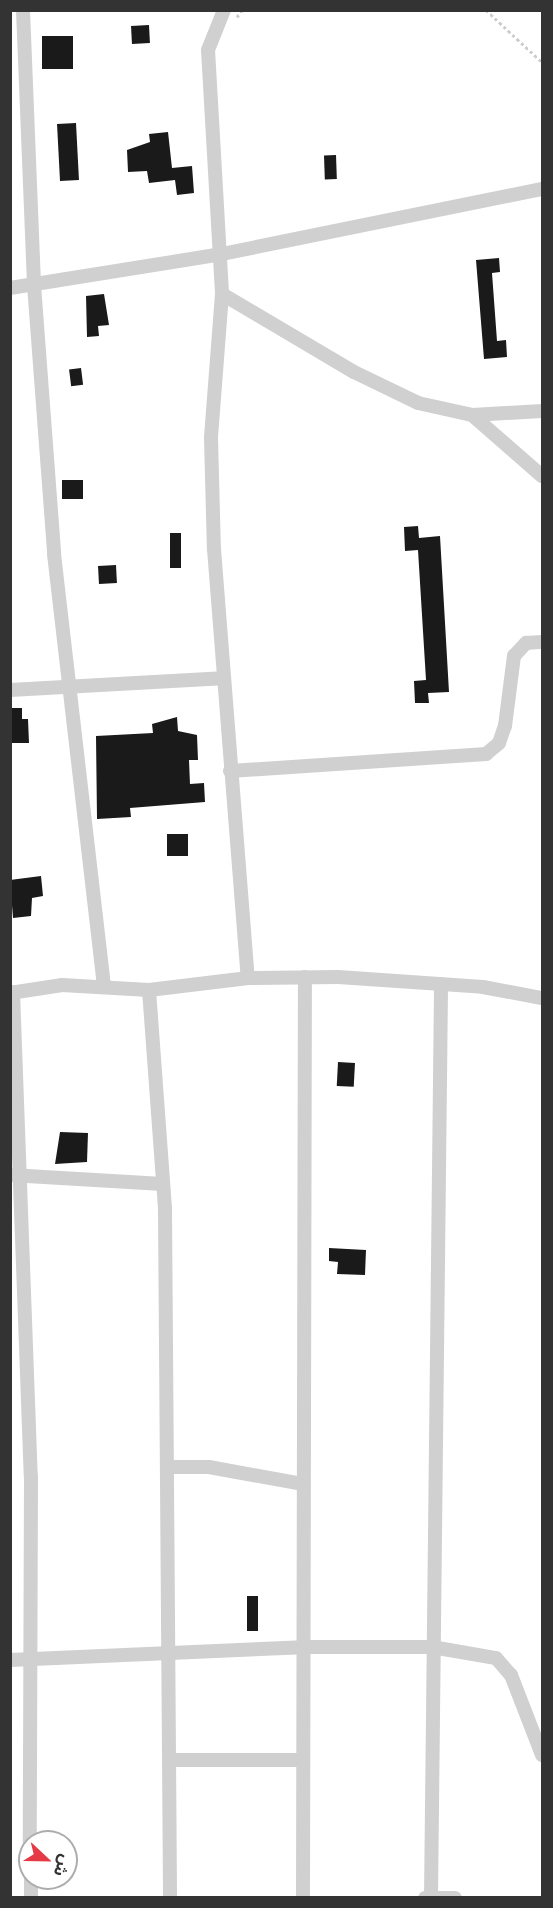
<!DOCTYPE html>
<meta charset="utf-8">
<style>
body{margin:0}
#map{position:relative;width:553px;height:1908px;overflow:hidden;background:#fff;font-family:"Archivo Narrow","Noto Sans Arabic",sans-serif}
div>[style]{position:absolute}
.building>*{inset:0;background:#1a1a1a;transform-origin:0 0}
.path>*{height:3px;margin-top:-1.5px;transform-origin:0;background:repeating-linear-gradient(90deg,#cdcdcd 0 3px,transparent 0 6px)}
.minor>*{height:14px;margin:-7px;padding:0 7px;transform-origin:7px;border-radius:7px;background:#d0d0d0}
span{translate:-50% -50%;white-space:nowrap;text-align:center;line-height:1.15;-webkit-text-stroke:6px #fff;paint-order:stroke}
.frame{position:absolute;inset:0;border:12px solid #333;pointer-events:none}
.north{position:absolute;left:18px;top:1830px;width:60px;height:60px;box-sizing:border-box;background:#fff;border:2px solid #adadad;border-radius:50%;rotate:112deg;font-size:16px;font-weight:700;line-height:24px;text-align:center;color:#333}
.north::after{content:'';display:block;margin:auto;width:21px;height:27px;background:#e63946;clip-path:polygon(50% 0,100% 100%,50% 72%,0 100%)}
</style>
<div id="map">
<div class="building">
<div style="left:149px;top:25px;width:18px;height:18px;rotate:87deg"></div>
<div style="left:42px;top:36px;width:31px;height:33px"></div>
<div style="left:76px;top:123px;width:57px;height:19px;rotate:87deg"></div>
<div style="clip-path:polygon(168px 132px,172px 168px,192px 166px,194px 193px,177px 195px,175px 180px,149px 183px,147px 171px,128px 172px,127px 150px,150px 142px,149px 134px)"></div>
<div style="left:336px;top:155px;width:24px;height:12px;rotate:88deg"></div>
<div style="clip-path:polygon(499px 258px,500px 272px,492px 273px,497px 341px,506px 340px,507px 357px,484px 359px,476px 260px)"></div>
<div style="clip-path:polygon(104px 294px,109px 325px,98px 326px,99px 336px,87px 337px,86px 296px)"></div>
<div style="left:81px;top:368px;width:17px;height:12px;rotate:83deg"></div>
<div style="left:62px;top:480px;width:21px;height:19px"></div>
<div style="clip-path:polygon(418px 526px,419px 538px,440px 536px,449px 692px,428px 693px,429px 703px,415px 703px,414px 681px,426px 680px,418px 550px,405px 551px,404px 527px)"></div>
<div style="left:170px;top:533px;width:11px;height:35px"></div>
<div style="left:116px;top:565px;width:18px;height:18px;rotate:87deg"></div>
<div style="clip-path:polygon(10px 708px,22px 708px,22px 719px,28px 719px,29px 743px,10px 743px)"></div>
<div style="clip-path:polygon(177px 717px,178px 731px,197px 735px,198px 760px,189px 760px,190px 784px,204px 783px,205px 802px,130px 808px,131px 817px,97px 819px,96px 736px,153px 733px,152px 724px)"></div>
<div style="left:167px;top:834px;width:21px;height:22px"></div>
<div style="clip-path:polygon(41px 876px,43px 896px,32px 898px,31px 916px,13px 918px,10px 880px)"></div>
<div style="left:338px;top:1062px;width:17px;height:24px;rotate:3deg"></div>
<div style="clip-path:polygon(60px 1132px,88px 1133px,87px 1162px,55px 1164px)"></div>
<div style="clip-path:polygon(329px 1248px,366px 1250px,365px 1275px,337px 1274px,338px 1262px,329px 1261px)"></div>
<div style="left:247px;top:1596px;width:11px;height:35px"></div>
</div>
<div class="path">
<div style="left:486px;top:10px;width:76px;rotate:42.9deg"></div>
<div style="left:237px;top:17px;width:9px;rotate:-54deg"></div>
</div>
<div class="minor">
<div style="left:23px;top:10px;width:275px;rotate:87.7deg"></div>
<div style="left:34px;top:285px;width:270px;rotate:85.7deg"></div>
<div style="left:54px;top:554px;width:435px;rotate:83.4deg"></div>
<div style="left:224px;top:10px;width:43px;rotate:111.8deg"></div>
<div style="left:208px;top:50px;width:244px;rotate:86.7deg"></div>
<div style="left:222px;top:294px;width:144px;rotate:94.4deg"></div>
<div style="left:211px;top:438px;width:111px;rotate:88.5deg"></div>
<div style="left:214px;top:549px;width:430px;rotate:85.5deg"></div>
<div style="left:10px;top:288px;width:210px;rotate:-9.1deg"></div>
<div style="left:217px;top:255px;width:332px;rotate:-11.5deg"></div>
<div style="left:222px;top:294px;width:153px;rotate:30.6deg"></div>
<div style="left:354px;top:372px;width:71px;rotate:25.8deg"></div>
<div style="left:418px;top:403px;width:55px;rotate:12.5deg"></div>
<div style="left:472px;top:415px;width:93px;rotate:41.1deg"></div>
<div style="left:472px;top:415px;width:70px;rotate:-3.3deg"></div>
<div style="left:10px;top:690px;width:212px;rotate:-3.2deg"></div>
<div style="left:230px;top:771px;width:257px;rotate:-3.8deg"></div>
<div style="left:486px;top:754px;width:17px;rotate:-40deg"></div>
<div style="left:499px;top:743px;width:18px;rotate:-71deg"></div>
<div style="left:505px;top:726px;width:71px;rotate:-82.7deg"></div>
<div style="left:514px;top:656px;width:18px;rotate:-47deg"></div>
<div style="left:526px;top:643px;width:16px;rotate:-4deg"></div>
<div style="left:149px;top:990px;width:221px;rotate:85.8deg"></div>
<div style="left:165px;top:1210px;width:688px;rotate:89.58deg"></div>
<div style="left:13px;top:992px;width:485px;rotate:87.9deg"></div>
<div style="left:31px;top:1477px;width:365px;rotate:90.2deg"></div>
<div style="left:10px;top:993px;width:53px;rotate:-8.7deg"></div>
<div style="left:62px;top:985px;width:87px;rotate:3.3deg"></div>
<div style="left:149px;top:990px;width:100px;rotate:-6.9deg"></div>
<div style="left:248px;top:978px;width:90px;rotate:-0.6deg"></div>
<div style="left:338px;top:977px;width:145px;rotate:3.9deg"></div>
<div style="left:483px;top:987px;width:60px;rotate:10.6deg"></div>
<div style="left:10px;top:1175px;width:153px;rotate:3.4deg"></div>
<div style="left:168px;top:1467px;width:41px"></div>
<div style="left:209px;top:1467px;width:96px;rotate:10.3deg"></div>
<div style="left:10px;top:1660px;width:293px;rotate:-2.5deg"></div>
<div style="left:303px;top:1647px;width:129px"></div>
<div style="left:432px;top:1647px;width:65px;rotate:9.8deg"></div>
<div style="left:496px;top:1658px;width:23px;rotate:49deg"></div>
<div style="left:511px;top:1675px;width:86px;rotate:68.8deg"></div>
<div style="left:169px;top:1760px;width:132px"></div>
<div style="left:31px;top:1878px;width:20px;rotate:90deg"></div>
<div style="left:303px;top:1898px;width:921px;rotate:-89.88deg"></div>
<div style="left:425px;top:1898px;width:30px"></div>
<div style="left:431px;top:1898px;width:914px;rotate:-89.37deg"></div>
</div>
<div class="frame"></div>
<div class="north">ش</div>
</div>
